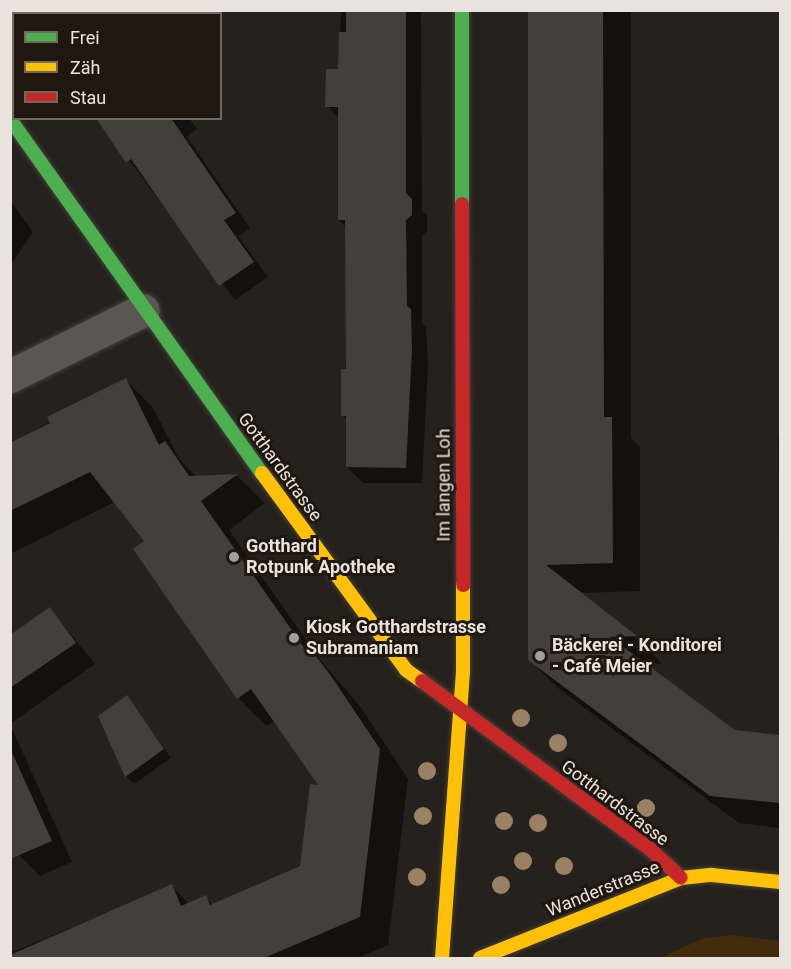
<!DOCTYPE html>
<meta charset="utf-8">
<style>
body{margin:0}
#map{position:relative;width:791px;height:969px;overflow:hidden;background:#25211c;font-family:Roboto,sans-serif}
div>[style]{position:absolute}
.green>*{inset:0;background:#432c0b}
.shadow>*{inset:0;background:#0007;transform-origin:0 0}
.building>*{inset:0;background:#433f3b}
.roads{filter:drop-shadow(0 0 2px #423e3b) drop-shadow(0 0 2px #423e3b)}
.street>*{height:33px;margin:-16.5px;padding:0 16.5px;transform-origin:16.5px;border-radius:16.5px;background:#5a5753}
.fast>*{height:14px;margin:-7px;padding:0 7px;transform-origin:7px;border-radius:7px;background:#4caf50}
.slow>*{height:14px;margin:-7px;padding:0 7px;transform-origin:7px;border-radius:7px;background:#ffc107}
.jam>*{height:14px;margin:-7px;padding:0 7px;transform-origin:7px;border-radius:7px;background:#c62828}
.trees>*{width:18px;height:18px;margin:-9px;border-radius:50%;background:#9a8164}
.dots>*{width:16px;height:16px;translate:-50% -50%;box-sizing:border-box;border:3px solid #20180f;border-radius:50%}
span{translate:-50% -50%;white-space:nowrap;text-align:center;line-height:1.15;-webkit-text-stroke:6px #20180f;paint-order:stroke}
.street-label{font-size:18px;color:#e9e3dd}
.poi-label{font-size:18px;color:#e9e3dd;font-weight:700}
.left{translate:0 -50%;text-align:left}
.frame{position:absolute;inset:0;border:12px solid #e9e3dd;pointer-events:none}
.legend{position:absolute;left:12px;top:12px;width:210px;height:108px;box-sizing:border-box;background:#20180f;border:2px solid #706961;margin:0;padding:8px 10px;list-style:none;font-size:18px;color:#e9e3dd}
.legend li{display:flex;align-items:center;gap:12px;height:30px}
.legend b{width:30px;border:2px solid #706961}
</style>
<div id="map">
<div class="green">
<div style="clip-path:polygon(730px 935px,780px 941px,780px 958px,660px 958px,704px 938px)"></div>
</div>
<div class="shadow">
<div style="left:28px;top:10px;width:83px;height:4px"></div>
<div style="clip-path:polygon(341px 10px,421px 10px,422px 210px,427px 216px,427px 231px,422px 236px,422px 322px,426px 327px,428px 366px,422px 483px,363px 483px,347px 467px,348px 420px,342px 415px,347px 370px,346px 227px,339px 220px,339px 118px,327px 106px,339px 71px)"></div>
<div style="clip-path:polygon(529px 10px,631px 10px,631px 438px,640px 447px,640px 591px,579px 593px,636px 638px,662px 664px,644px 664px,735px 732px,780px 737px,780px 828px,739px 823px,558px 688px,529px 659px)"></div>
<div style="clip-path:polygon(97px 118px,189px 118px,197px 129px,187px 137px,250px 228px,238px 236px,268px 277px,235px 300px)"></div>
<div style="clip-path:polygon(10px 200px,33px 232px,10px 266px)"></div>
<div style="left:779px;top:215px;width:1px;height:60px"></div>
<div style="clip-path:polygon(126px 380px,154px 409px,178px 457px,197px 478px,237px 476px,265px 503px,229px 530px,321px 661px,360px 706px,408px 779px,388px 945px,358px 958px,10px 958px,10px 953px,172px 886px,189px 904px,205px 897px,213px 905px,301px 868px,321px 787px,275px 721px,267px 726px,238px 698px,146px 541px,115px 502px,10px 554px,10px 444px)"></div>
<div style="clip-path:polygon(778px 434px,780px 434px,780px 556px,779px 555px)"></div>
<div style="clip-path:polygon(50px 609px,95px 664px,10px 724px,10px 636px)"></div>
<div style="clip-path:polygon(127px 697px,171px 758px,134px 784px,126px 776px)"></div>
<div style="clip-path:polygon(10px 724px,72px 862px,40px 876px,19px 855px,10px 836px)"></div>
</div>
<div class="building">
<div style="clip-path:polygon(346px 10px,406px 10px,406px 193px,412px 199px,412px 215px,406px 220px,407px 306px,411px 309px,412px 349px,406px 468px,346px 467px,346px 416px,341px 416px,341px 369px,346px 369px,345px 220px,338px 220px,338px 107px,325px 107px,326px 69px,338px 69px,339px 32px,346px 32px)"></div>
<div style="clip-path:polygon(528px 10px,603px 10px,604px 417px,612px 417px,613px 563px,546px 565px,637px 636px,610px 637px,735px 730px,780px 735px,780px 803px,710px 796px,528px 660px)"></div>
<div style="clip-path:polygon(96px 118px,171px 118px,236px 213px,224px 220px,254px 262px,219px 286px,131px 159px,126px 163px)"></div>
<div style="clip-path:polygon(126px 378px,159px 445px,165px 441px,189px 476px,238px 474px,201px 501px,305px 649px,308px 646px,331px 676px,380px 749px,360px 917px,264px 958px,10px 958px,10px 955px,172px 884px,181px 906px,206px 895px,210px 905px,300px 866px,310px 784px,318px 785px,251px 689px,237px 699px,133px 549px,144px 541px,90px 472px,10px 511px,10px 443px,50px 423px,47px 417px)"></div>
<div style="clip-path:polygon(50px 607px,76px 643px,10px 688px,10px 635px)"></div>
<div style="clip-path:polygon(127px 695px,164px 749px,125px 777px,98px 716px)"></div>
<div style="clip-path:polygon(10px 748px,52px 841px,10px 859px)"></div>
</div>
<div class="roads">
<div class="street">
<div style="left:10px;top:376px;width:148px;rotate:-26.4deg"></div>
</div>
<div class="fast">
<div style="left:462px;top:10px;width:194px;rotate:90deg"></div>
<div style="left:10px;top:119px;width:435px;rotate:54.6deg"></div>
</div>
<div class="slow">
<div style="left:262px;top:473px;width:244px;rotate:53.8deg"></div>
<div style="left:406px;top:670px;width:19px;rotate:35deg"></div>
<div style="left:442px;top:958px;width:287px;rotate:-85.8deg"></div>
<div style="left:463px;top:672px;width:87px;rotate:-90deg"></div>
<div style="left:480px;top:958px;width:216px;rotate:-21.7deg"></div>
<div style="left:681px;top:878px;width:31px;rotate:-6deg"></div>
<div style="left:712px;top:875px;width:68px;rotate:5.9deg"></div>
</div>
<div class="jam">
<div style="left:462px;top:204px;width:381px;rotate:89.8deg"></div>
<div style="left:422px;top:681px;width:283px;rotate:36.4deg"></div>
<div style="left:650px;top:849px;width:42px;rotate:43.1deg"></div>
</div>
</div>
<div class="trees">
<div style="left:521px;top:718px"></div>
<div style="left:558px;top:743px"></div>
<div style="left:427px;top:771px"></div>
<div style="left:646px;top:808px"></div>
<div style="left:423px;top:816px"></div>
<div style="left:504px;top:821px"></div>
<div style="left:538px;top:823px"></div>
<div style="left:523px;top:861px"></div>
<div style="left:564px;top:866px"></div>
<div style="left:417px;top:877px"></div>
<div style="left:501px;top:885px"></div>
</div>
<div class="dots">
<div style="left:234px;top:557px;background:#a49f99"></div>
<div style="left:294px;top:638px;background:#a49f99"></div>
<div style="left:540px;top:656px;background:#a49f99"></div>
</div>
<div class="street-label">
<span style="left:280px;top:467px;rotate:54deg">Gotthardstrasse</span>
<span style="left:444px;top:485px;rotate:-90deg">Im langen Loh</span>
<span style="left:615px;top:803px;rotate:37deg">Gotthardstrasse</span>
<span style="left:603px;top:889px;rotate:-22deg">Wanderstrasse</span>
</div>
<div class="poi-label">
<span class="left" style="left:246px;top:557px">Gotthard<br>Rotpunk Apotheke</span>
<span class="left" style="left:306px;top:638px">Kiosk Gotthardstrasse<br>Subramaniam</span>
<span class="left" style="left:552px;top:656px">Bäckerei - Konditorei<br>- Café Meier</span>
</div>
<div class="frame"></div>
<ul class="legend">
<li><b style="height:8px;background:#4caf50"></b>Frei</li>
<li><b style="height:8px;background:#ffc107"></b>Zäh</li>
<li><b style="height:8px;background:#c62828"></b>Stau</li>
</ul>
</div>
